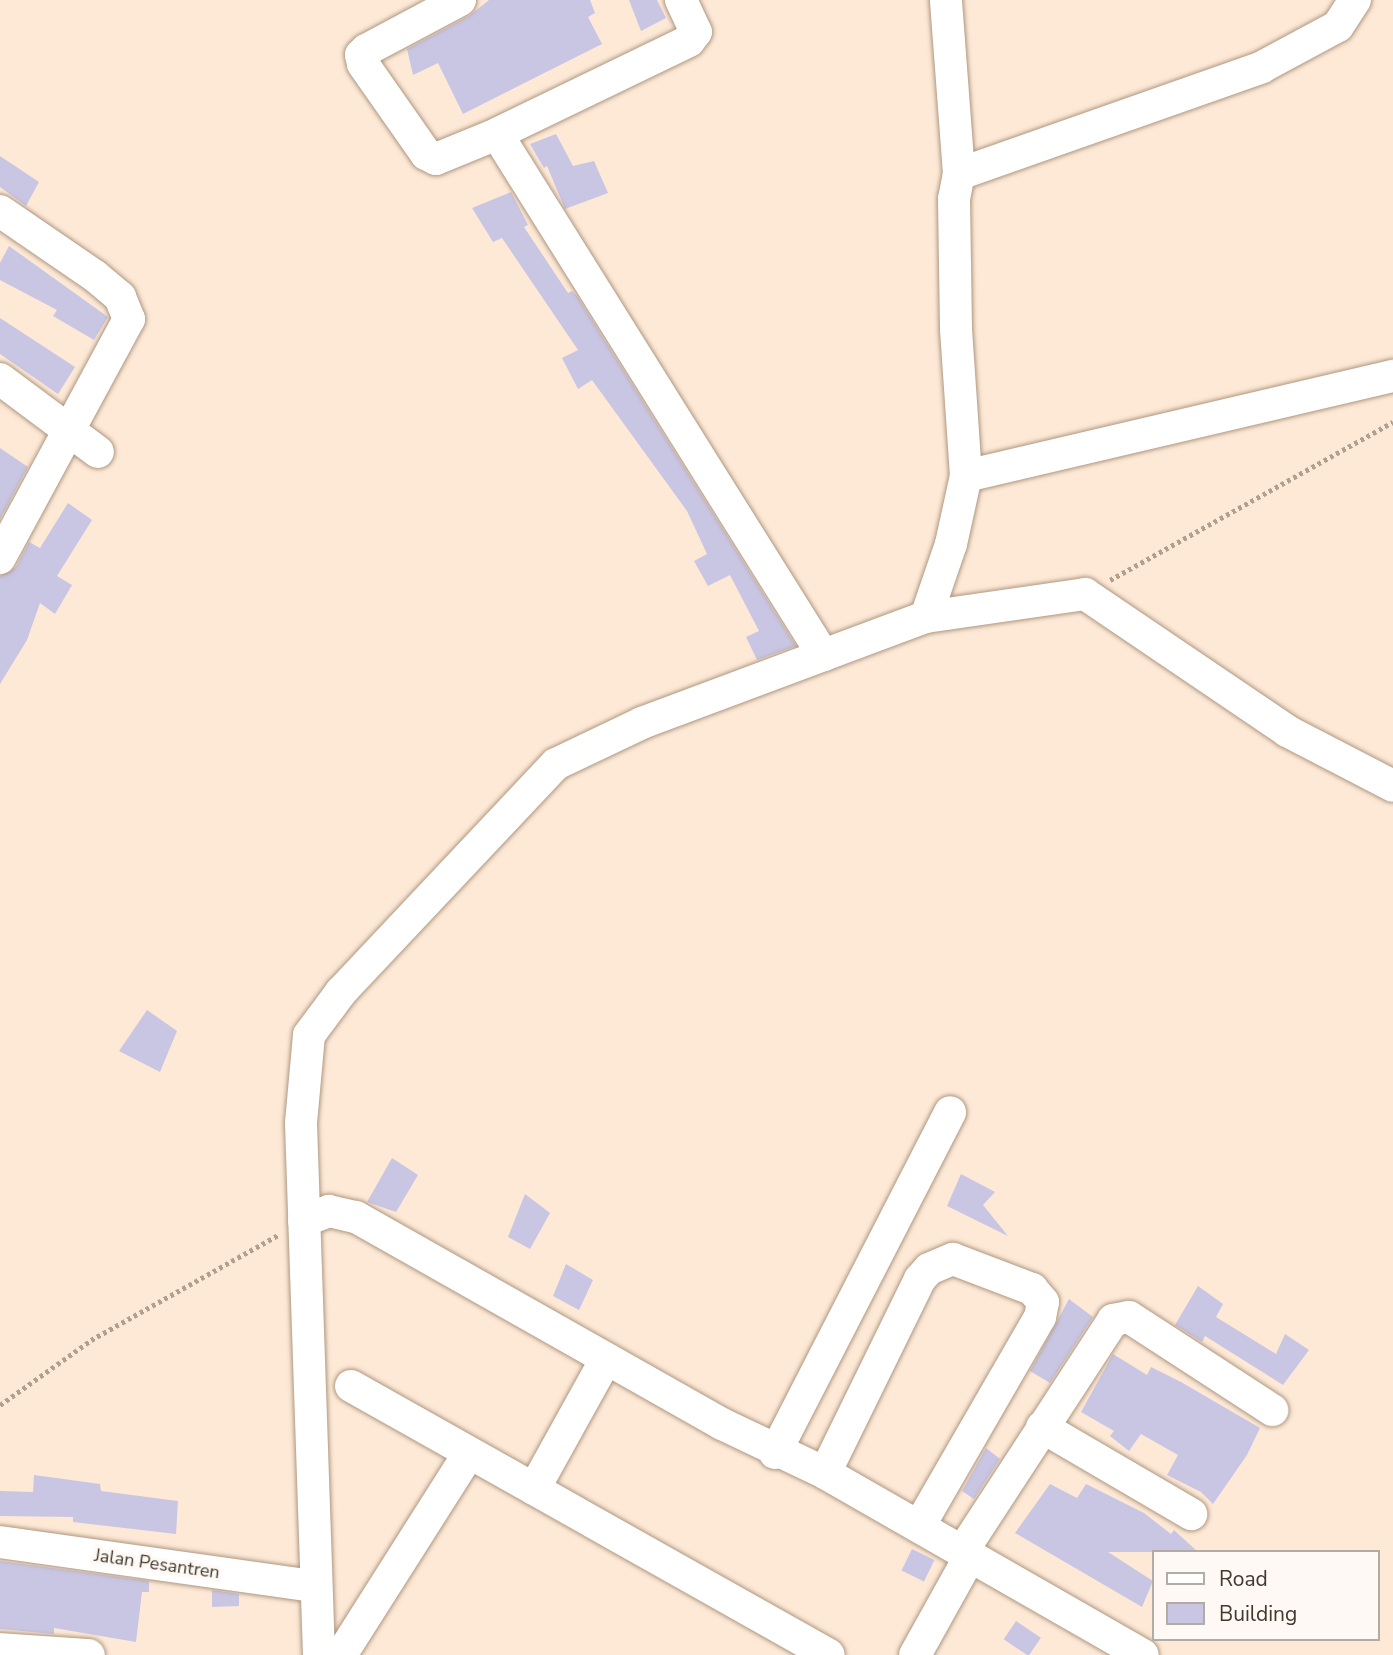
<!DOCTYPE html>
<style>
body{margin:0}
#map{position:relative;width:1393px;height:1655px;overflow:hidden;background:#fde9d6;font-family:"Nunito Sans",sans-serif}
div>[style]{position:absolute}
.building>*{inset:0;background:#c9c6e3;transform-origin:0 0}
.path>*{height:4.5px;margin-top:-2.25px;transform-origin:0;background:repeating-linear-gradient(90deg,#b0a091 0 3.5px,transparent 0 7px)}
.roads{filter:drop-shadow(0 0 2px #af9781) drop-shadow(0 0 2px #af9781)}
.minor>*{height:32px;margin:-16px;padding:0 16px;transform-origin:16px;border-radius:16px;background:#fff}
span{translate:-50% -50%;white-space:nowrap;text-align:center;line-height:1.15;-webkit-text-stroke:7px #fef9f4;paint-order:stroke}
.street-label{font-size:18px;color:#42382f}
.legend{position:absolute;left:1152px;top:1550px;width:228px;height:91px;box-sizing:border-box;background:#fef9f4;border:2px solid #b3aca5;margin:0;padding:9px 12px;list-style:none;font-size:21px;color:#42382f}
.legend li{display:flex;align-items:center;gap:14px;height:35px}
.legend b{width:35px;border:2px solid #b3aca5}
</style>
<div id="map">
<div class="building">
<div style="clip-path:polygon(489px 0,590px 0,595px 13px,588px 17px,602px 44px,463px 114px,438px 63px,413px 75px,407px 49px,469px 16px)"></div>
<div style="clip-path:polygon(629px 0,657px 0,666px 18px,641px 31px)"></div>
<div style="clip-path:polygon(556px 134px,573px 166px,594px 161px,608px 193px,565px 209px,547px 166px,544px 168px,530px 144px)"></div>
<div style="clip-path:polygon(0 156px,39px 182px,26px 206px,0 187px)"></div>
<div style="clip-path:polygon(511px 192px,528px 225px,524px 227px,568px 293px,572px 291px,577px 296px,796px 646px,757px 660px,746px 637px,759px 631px,730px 575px,708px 586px,694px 561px,707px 554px,687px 511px,592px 380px,578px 389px,562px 358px,578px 350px,502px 238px,493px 242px,472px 208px)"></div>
<div style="clip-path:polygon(9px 246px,108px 317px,94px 340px,53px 316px,57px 310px,0 280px,0 263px)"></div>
<div style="clip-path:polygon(0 318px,75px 367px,58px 394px,0 354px)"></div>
<div style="clip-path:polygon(0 448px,28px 467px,0 519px)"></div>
<div style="clip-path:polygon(68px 503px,92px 520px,57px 576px,72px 585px,55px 614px,40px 603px,27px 640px,0 684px,0 576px,16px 567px,29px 542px,40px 548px)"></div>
<div style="clip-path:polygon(147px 1010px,177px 1031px,160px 1072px,119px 1051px)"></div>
<div style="clip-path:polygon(392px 1158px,418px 1175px,396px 1212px,367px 1202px)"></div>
<div style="clip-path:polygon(961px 1174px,995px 1192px,983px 1205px,1008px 1236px,947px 1206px)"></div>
<div style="clip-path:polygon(525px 1194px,550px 1213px,530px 1249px,508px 1237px)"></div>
<div style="clip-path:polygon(566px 1264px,593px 1280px,579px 1310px,553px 1296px)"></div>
<div style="clip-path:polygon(1198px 1286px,1223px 1304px,1216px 1317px,1276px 1354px,1285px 1334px,1309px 1350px,1283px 1385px,1205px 1336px,1202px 1342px,1175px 1325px)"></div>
<div style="clip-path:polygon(1069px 1299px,1093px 1317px,1050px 1383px,1030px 1371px)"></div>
<div style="clip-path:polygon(1113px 1354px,1147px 1375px,1151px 1367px,1181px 1382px,1260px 1428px,1247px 1455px,1213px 1504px,1201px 1492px,1167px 1475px,1178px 1455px,1141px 1434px,1129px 1451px,1110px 1436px,1114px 1431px,1081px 1412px)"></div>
<div style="clip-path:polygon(986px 1448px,1000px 1459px,974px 1499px,962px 1491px)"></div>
<div style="clip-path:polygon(34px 1475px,100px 1484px,101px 1491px,178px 1501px,176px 1534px,73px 1522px,73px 1517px,0 1516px,0 1491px,33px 1492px)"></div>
<div style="clip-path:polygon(1050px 1484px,1077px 1498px,1086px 1484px,1144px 1513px,1171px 1534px,1174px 1530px,1198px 1552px,1108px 1552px,1153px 1581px,1142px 1607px,1015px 1533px)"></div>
<div style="left:912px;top:1549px;width:25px;height:24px;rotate:26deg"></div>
<div style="clip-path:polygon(0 1561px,149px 1581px,149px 1592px,142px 1592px,136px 1642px,54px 1628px,54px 1634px,0 1629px)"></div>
<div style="clip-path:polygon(212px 1590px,239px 1594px,239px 1606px,212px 1607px)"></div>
<div style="left:1016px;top:1621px;width:30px;height:22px;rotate:34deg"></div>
</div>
<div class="path">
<div style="left:1110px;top:580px;width:324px;rotate:-29.2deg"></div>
<div style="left:0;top:1405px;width:112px;rotate:-35.5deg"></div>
<div style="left:91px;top:1340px;width:214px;rotate:-29.3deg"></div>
</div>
<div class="roads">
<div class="minor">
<div style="left:460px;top:0;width:106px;rotate:152deg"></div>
<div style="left:366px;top:50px;width:7px;rotate:135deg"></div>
<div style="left:361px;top:55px;width:9px;rotate:77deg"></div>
<div style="left:363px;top:64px;width:110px;rotate:55deg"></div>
<div style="left:426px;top:154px;width:11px;rotate:27deg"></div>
<div style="left:436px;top:159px;width:66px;rotate:-22.3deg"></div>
<div style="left:681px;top:0;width:35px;rotate:65deg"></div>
<div style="left:696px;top:32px;width:11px;rotate:128deg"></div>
<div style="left:689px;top:41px;width:213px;rotate:154.2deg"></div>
<div style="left:497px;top:134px;width:615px;rotate:57.96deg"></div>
<div style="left:959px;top:174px;width:321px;rotate:-19.4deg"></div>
<div style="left:1262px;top:67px;width:86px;rotate:-28.3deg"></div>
<div style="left:1338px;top:26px;width:31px;rotate:-57deg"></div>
<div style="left:0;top:211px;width:115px;rotate:34.4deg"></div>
<div style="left:95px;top:276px;width:33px;rotate:40deg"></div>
<div style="left:120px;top:297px;width:24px;rotate:68deg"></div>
<div style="left:129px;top:319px;width:272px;rotate:118.4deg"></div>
<div style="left:0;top:379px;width:122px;rotate:36.7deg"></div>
<div style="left:966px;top:476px;width:439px;rotate:-13.2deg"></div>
<div style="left:926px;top:617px;width:161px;rotate:-8.2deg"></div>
<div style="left:1085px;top:594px;width:244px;rotate:34.1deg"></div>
<div style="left:1287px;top:731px;width:119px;rotate:27.4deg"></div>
<div style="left:304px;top:1221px;width:27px;rotate:-22deg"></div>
<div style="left:329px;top:1211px;width:28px;rotate:13deg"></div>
<div style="left:356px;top:1217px;width:420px;rotate:29.5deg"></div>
<div style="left:722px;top:1424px;width:114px;rotate:25.4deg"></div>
<div style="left:825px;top:1473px;width:366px;rotate:29.8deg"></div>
<div style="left:351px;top:1386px;width:548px;rotate:29.37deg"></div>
<div style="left:1042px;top:1427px;width:173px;rotate:30.3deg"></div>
<div style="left:775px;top:1453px;width:383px;rotate:-62.8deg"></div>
<div style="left:825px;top:1473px;width:216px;rotate:-63.9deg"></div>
<div style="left:920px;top:1279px;width:13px;rotate:-48deg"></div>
<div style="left:929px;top:1269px;width:26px;rotate:-23deg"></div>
<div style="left:953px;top:1259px;width:85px;rotate:20.8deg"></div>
<div style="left:1032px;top:1289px;width:17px;rotate:50deg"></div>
<div style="left:1043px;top:1302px;width:15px;rotate:101deg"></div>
<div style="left:1040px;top:1317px;width:242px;rotate:120deg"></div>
<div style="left:534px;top:1489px;width:149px;rotate:-61deg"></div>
<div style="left:0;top:1542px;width:318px;rotate:8deg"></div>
<div style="left:962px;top:1552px;width:277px;rotate:-56.9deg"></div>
<div style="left:1113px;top:1320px;width:16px;rotate:-11deg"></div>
<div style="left:1129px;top:1317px;width:171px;rotate:33deg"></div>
<div style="left:0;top:1649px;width:89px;rotate:3.9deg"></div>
<div style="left:319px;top:1655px;width:532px;rotate:-91.94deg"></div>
<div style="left:301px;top:1123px;width:88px;rotate:-84.8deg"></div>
<div style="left:309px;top:1035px;width:54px;rotate:-53.3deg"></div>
<div style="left:341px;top:992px;width:313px;rotate:-46.7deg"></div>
<div style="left:556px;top:764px;width:95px;rotate:-25.5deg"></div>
<div style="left:642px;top:723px;width:303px;rotate:-20.5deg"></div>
<div style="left:926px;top:617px;width:77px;rotate:-71.1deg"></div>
<div style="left:951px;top:544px;width:70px;rotate:-77.6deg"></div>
<div style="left:966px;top:476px;width:148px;rotate:-93.9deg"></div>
<div style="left:956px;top:328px;width:129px;rotate:-90.9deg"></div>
<div style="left:954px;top:199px;width:25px;rotate:-79deg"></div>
<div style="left:959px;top:174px;width:174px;rotate:-94.3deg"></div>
<div style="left:341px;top:1655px;width:239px;rotate:-57.6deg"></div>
<div style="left:915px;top:1655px;width:113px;rotate:-60.9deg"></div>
</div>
</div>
<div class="street-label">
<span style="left:157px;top:1564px;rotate:8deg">Jalan Pesantren</span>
</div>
<ul class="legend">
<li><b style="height:9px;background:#fff"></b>Road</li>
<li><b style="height:19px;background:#c9c6e3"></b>Building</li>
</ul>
</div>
